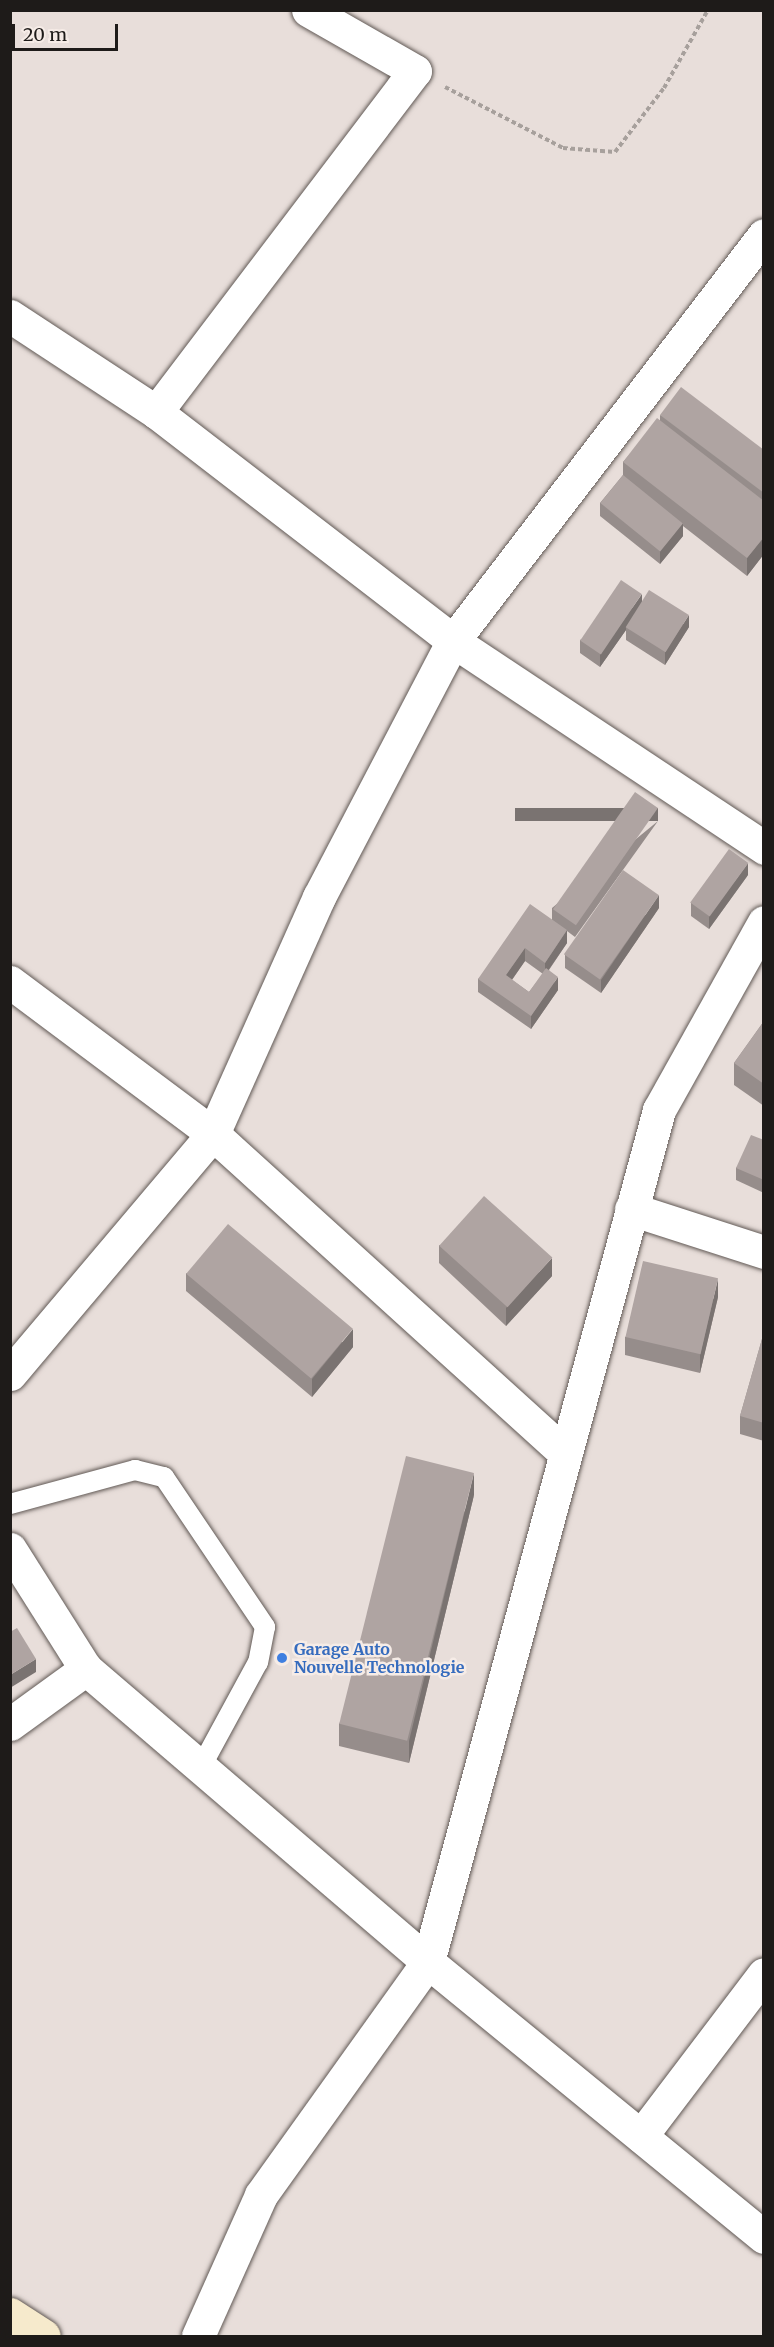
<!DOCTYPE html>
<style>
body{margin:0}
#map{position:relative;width:774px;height:2347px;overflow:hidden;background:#e8deda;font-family:Merriweather,serif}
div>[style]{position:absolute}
.path>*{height:4px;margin-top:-2px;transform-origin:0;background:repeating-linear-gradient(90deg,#a7a09c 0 4.5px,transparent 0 7.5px)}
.roads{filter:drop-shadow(0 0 2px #615955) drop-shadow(0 0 2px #615955)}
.service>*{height:20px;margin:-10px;padding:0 10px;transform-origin:10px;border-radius:10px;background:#fff}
.minor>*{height:33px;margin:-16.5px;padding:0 16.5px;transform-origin:16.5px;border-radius:16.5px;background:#fff}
.secondary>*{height:33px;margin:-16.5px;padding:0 16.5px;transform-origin:16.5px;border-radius:16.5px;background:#f6eacc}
.wall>*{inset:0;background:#968d8b}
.shaded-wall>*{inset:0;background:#7a7371;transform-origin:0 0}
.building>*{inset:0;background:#afa4a2;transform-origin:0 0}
.dots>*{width:16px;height:16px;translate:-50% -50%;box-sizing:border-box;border:3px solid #f6ece7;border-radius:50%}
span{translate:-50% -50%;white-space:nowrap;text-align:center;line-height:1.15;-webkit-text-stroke:5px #f6ece7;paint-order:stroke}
.shop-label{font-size:16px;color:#366cbe;font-weight:700}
.left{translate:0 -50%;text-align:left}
.frame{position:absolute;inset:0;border:12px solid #1e1b19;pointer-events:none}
.scale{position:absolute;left:12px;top:24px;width:106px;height:27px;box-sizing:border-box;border:3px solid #1e1b19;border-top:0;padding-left:8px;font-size:18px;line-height:21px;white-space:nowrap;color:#1e1b19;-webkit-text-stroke:4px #f6ece7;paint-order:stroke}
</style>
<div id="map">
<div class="path">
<div style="left:445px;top:87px;width:133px;rotate:27.3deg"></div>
<div style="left:563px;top:148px;width:52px;rotate:4.4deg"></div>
<div style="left:615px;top:152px;width:81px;rotate:-52.6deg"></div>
<div style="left:664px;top:88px;width:90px;rotate:-60.6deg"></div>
</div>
<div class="roads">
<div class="service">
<div style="left:10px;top:1504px;width:130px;rotate:-15.2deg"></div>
<div style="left:135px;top:1470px;width:30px;rotate:14deg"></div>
<div style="left:164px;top:1477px;width:181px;rotate:56deg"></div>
<div style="left:265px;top:1627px;width:36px;rotate:101deg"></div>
<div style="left:258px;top:1662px;width:119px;rotate:118.5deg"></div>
</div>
<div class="minor">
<div style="left:10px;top:316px;width:175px;rotate:33.3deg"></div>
<div style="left:156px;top:412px;width:375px;rotate:37.6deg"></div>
<div style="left:453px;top:641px;width:374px;rotate:33.6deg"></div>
<div style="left:156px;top:412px;width:428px;rotate:-52.8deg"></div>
<div style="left:415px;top:71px;width:123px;rotate:-150.3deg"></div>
<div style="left:10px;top:982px;width:254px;rotate:36.8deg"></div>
<div style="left:213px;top:1134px;width:476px;rotate:42.2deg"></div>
<div style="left:631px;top:1209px;width:140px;rotate:17.9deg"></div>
<div style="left:10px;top:1374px;width:314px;rotate:-49.8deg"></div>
<div style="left:213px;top:1134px;width:260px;rotate:-65.9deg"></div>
<div style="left:319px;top:897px;width:289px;rotate:-62.4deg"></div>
<div style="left:453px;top:641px;width:511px;rotate:-52.55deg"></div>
<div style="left:10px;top:1549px;width:142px;rotate:57.7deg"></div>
<div style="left:86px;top:1669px;width:450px;rotate:40.6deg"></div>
<div style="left:428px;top:1962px;width:434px;rotate:39.3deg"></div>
<div style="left:10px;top:1724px;width:94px;rotate:-35.9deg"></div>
<div style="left:641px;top:2136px;width:203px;rotate:-52.8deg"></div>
<div style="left:198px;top:2336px;width:154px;rotate:-65.9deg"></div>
<div style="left:261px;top:2195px;width:287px;rotate:-54.4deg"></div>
<div style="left:428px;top:1962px;width:883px;rotate:-74.83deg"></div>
<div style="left:659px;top:1110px;width:215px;rotate:-60.8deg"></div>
</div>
<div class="secondary">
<div style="left:10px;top:2314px;width:40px;rotate:32.9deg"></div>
</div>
</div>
<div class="wall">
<div style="clip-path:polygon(660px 415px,764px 450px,764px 554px,747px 576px,683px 526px,683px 536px,660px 564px,600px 516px,600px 503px,623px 475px,623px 462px,660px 420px)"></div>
<div style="clip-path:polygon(642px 602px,689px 627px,665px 665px,626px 640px,626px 630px,600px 667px,580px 653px,580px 640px)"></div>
<div style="clip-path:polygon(evenodd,658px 821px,575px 937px,567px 931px,567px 943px,549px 970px,558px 990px,531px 1029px,478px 992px,478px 979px,552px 920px,552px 908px,658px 821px,525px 961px,543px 974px,529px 992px,512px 980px,525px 961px)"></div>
<div style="clip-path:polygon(748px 875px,709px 929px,691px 916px,691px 903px)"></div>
<div style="clip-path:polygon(659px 908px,601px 993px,565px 968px,565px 955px)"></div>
<div style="clip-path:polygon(764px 1021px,764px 1106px,734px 1085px,734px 1063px)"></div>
<div style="clip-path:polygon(764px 1140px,764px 1193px,736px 1180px,736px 1168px)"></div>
<div style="clip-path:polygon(439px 1245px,552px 1276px,506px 1326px,439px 1263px)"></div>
<div style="clip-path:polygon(186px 1273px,353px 1347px,312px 1397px,186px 1291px)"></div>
<div style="clip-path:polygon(718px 1297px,700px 1373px,625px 1355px,625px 1337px)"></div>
<div style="clip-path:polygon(764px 1332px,764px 1441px,740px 1434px,740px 1416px)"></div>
<div style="clip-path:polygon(474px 1495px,409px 1763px,339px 1746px,339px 1724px)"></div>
</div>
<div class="shaded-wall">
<div style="clip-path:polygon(683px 523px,683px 536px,660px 564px,660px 551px)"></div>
<div style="clip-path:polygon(764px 537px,764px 554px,747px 576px,747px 558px)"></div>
<div style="clip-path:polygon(642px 594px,642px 607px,626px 628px,626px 630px,600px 667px,600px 654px)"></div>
<div style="clip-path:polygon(689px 615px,689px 627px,665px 665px,665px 652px)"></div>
<div style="left:658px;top:808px;width:13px;height:143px;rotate:90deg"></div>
<div style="clip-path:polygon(748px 863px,748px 875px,709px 929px,709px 916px)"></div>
<div style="clip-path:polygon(659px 895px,659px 908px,601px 993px,601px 980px)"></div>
<div style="clip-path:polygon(567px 930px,567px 943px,545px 975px,545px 963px)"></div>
<div style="clip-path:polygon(525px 948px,525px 961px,506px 988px,506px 975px)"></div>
<div style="clip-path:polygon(558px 977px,558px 990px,531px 1029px,531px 1016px)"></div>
<div style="clip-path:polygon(552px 1258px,552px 1276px,506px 1326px,506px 1308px)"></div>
<div style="clip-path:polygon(718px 1279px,718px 1297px,700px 1373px,700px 1355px)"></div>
<div style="clip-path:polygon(353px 1329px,353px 1347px,312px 1397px,312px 1379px)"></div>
<div style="clip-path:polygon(474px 1473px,474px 1495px,409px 1763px,409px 1741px)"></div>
<div style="clip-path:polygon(36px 1659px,36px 1672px,10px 1688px,10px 1675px)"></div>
</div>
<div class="building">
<div style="clip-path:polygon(681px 387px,764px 450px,764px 493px,660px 415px)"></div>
<div style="clip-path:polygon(657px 418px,764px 501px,764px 537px,747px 558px,623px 462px)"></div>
<div style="left:623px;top:475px;width:77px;height:36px;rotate:39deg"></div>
<div style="left:621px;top:580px;width:25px;height:73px;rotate:34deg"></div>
<div style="left:649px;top:590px;width:47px;height:44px;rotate:32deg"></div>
<div style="left:635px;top:792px;width:28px;height:143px;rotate:35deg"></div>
<div style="left:729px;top:849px;width:24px;height:66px;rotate:36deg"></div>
<div style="left:623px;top:870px;width:44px;height:103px;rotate:35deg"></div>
<div style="clip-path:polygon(530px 904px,567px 930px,545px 963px,525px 948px,506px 975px,529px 992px,546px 968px,558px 977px,531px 1016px,478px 979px)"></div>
<div style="clip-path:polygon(764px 1021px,764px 1084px,734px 1063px)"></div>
<div style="clip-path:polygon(751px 1135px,764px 1140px,764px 1180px,736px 1168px)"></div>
<div style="left:484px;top:1196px;width:92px;height:67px;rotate:42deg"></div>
<div style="left:228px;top:1224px;width:163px;height:65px;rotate:40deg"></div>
<div style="left:643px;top:1261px;width:77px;height:78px;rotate:13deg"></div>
<div style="clip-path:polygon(764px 1332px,764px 1423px,740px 1416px)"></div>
<div style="left:406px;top:1456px;width:70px;height:276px;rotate:14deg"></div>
<div style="clip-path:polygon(17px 1628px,36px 1659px,10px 1675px,10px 1632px)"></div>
</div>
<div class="dots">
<div style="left:282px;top:1658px;background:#3f7fe0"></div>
</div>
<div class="shop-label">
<span class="left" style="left:294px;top:1658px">Garage Auto<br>Nouvelle Technologie</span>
</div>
<div class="frame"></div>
<div class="scale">20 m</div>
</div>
